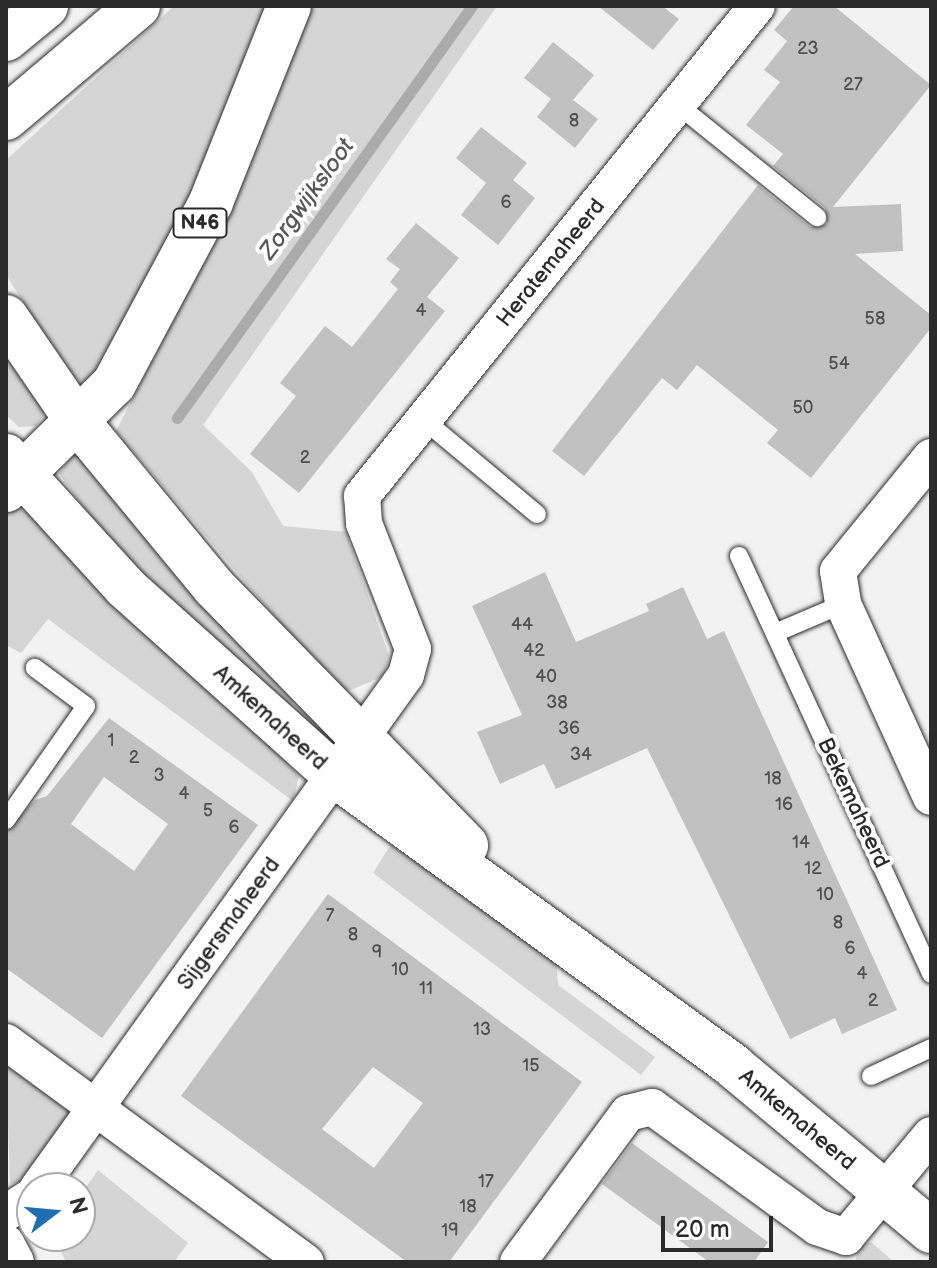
<!DOCTYPE html>
<style>
body{margin:0}
#map{position:relative;width:937px;height:1268px;overflow:hidden;background:#f2f2f2;font-family:"Balsamiq Sans",sans-serif}
div>[style]{position:absolute}
.green>*{inset:0;background:#d5d5d5}
.stream>*{height:11px;margin:-5.5px;padding:0 5.5px;transform-origin:5.5px;border-radius:5.5px;background:#ababab}
.building>*{inset:0;background:#c1c1c1}
.roads{filter:drop-shadow(0 0 2px #2b2b2b) drop-shadow(0 0 2px #2b2b2b)}
.lane>*{height:18px;margin:-9px;padding:0 9px;transform-origin:9px;border-radius:9px;background:#fff}
.street>*{height:36px;margin:-18px;padding:0 18px;transform-origin:18px;border-radius:18px;background:#fff}
.secondary>*{height:44px;margin:-22px;padding:0 22px;transform-origin:22px;border-radius:22px;background:#fff}
.highway>*{height:44px;margin:-22px;padding:0 22px;transform-origin:22px;border-radius:22px;background:#fff}
span{translate:-50% -50%;white-space:nowrap;text-align:center;line-height:1.15;-webkit-text-stroke:8px #fff;paint-order:stroke}
.number-label{font-size:18px;color:#505050}
.number-label span{-webkit-text-stroke-width:0}
.shield-label span{padding:2px 6px;background:#fff;border:2px solid;border-radius:6px;-webkit-text-stroke-width:0}
.shield-label{font-size:20px;color:#2b2b2b;font-weight:700}
.street-label{font-size:22px;color:#2b2b2b}
.water-label{font-size:24px;color:#585858;font-style:italic}
.frame{position:absolute;inset:0;border:8px solid #2b2b2b;pointer-events:none}
.north{position:absolute;left:16px;top:1172px;width:80px;height:80px;box-sizing:border-box;background:#fff;border:2px solid #aaa;border-radius:50%;rotate:74deg;font-size:22px;font-weight:700;line-height:32px;text-align:center;color:#2b2b2b}
.north::after{content:'';display:block;margin:auto;width:28px;height:36px;background:#1f6fb2;clip-path:polygon(50% 0,100% 100%,50% 72%,0 100%)}
.scale{position:absolute;left:661px;top:1216px;width:112px;height:36px;box-sizing:border-box;border:4px solid #2b2b2b;border-top:0;padding-left:10px;font-size:24px;line-height:28px;white-space:nowrap;color:#2b2b2b;-webkit-text-stroke:6px #fff;paint-order:stroke}
</style>
<div id="map">
<div class="green">
<div style="clip-path:polygon(174px 6px,276px 6px,220px 152px,105px 369px,84px 382px,72px 378px,6px 275px,6px 160px)"></div>
<div style="clip-path:polygon(305px 6px,497px 6px,203px 425px,252px 472px,283px 526px,346px 532px,389px 656px,384px 676px,341px 694px,116px 431px,239px 192px)"></div>
<div style="clip-path:polygon(6px 339px,50px 406px,36px 426px,19px 427px,6px 415px)"></div>
<div style="clip-path:polygon(75px 452px,295px 698px,290px 705px,179px 611px,89px 515px,59px 474px)"></div>
<div style="clip-path:polygon(12px 506px,31px 514px,266px 740px,299px 776px,293px 801px,48px 619px,21px 653px,6px 645px,6px 509px)"></div>
<div style="clip-path:polygon(393px 841px,556px 956px,558px 985px,655px 1057px,641px 1075px,373px 873px)"></div>
<div style="clip-path:polygon(6px 1060px,75px 1115px,31px 1178px,10px 1184px)"></div>
<div style="clip-path:polygon(98px 1170px,188px 1243px,174px 1262px,66px 1262px,53px 1236px,80px 1236px,80px 1196px)"></div>
<div style="clip-path:polygon(871px 1242px,894px 1262px,855px 1262px,859px 1246px)"></div>
</div>
<div class="stream">
<div style="left:177px;top:418px;width:507px;rotate:-54.4deg"></div>
</div>
<div class="building">
<div style="clip-path:polygon(598px 6px,662px 6px,679px 19px,653px 50px)"></div>
<div style="clip-path:polygon(794px 6px,834px 6px,931px 85px,833px 207px,901px 204px,903px 251px,855px 254px,931px 315px,931px 328px,811px 478px,767px 443px,778px 430px,697px 365px,677px 390px,662px 378px,584px 476px,552px 451px,758px 185px,810px 227px,827px 224px,825px 208px,773px 166px,783px 154px,746px 125px,780px 82px,764px 70px,787px 41px,774px 30px)"></div>
<div style="clip-path:polygon(553px 42px,594px 75px,573px 100px,598px 119px,575px 148px,537px 117px,551px 99px,524px 78px)"></div>
<div style="clip-path:polygon(481px 127px,527px 163px,513px 180px,535px 198px,498px 245px,461px 215px,486px 183px,456px 158px)"></div>
<div style="clip-path:polygon(416px 223px,459px 258px,427px 297px,445px 311px,299px 493px,250px 454px,296px 396px,280px 383px,325px 326px,352px 347px,398px 289px,390px 282px,400px 269px,386px 259px)"></div>
<div style="clip-path:polygon(545px 572px,576px 642px,649px 611px,646px 604px,683px 587px,707px 639px,724px 631px,897px 1010px,842px 1034px,835px 1018px,790px 1039px,647px 748px,556px 789px,544px 764px,500px 784px,477px 732px,522px 715px,472px 606px)"></div>
<div style="clip-path:polygon(evenodd,109px 718px,258px 825px,102px 1038px,6px 968px,6px 832px,35px 800px,47px 796px,109px 718px,104px 777px,168px 824px,134px 871px,71px 824px,104px 777px)"></div>
<div style="clip-path:polygon(evenodd,328px 894px,582px 1082px,449px 1262px,407px 1262px,181px 1096px,328px 894px,373px 1067px,423px 1103px,374px 1168px,322px 1129px,373px 1067px)"></div>
<div style="clip-path:polygon(632px 1143px,768px 1242px,754px 1262px,709px 1262px,602px 1184px)"></div>
</div>
<div class="roads">
<div class="lane">
<div style="left:678px;top:105px;width:179px;rotate:38.9deg"></div>
<div style="left:424px;top:420px;width:147px;rotate:39.8deg"></div>
<div style="left:739px;top:556px;width:460px;rotate:65.3deg"></div>
<div style="left:775px;top:633px;width:74px;rotate:-23.1deg"></div>
<div style="left:6px;top:820px;width:139px;rotate:-54.9deg"></div>
<div style="left:86px;top:706px;width:64px;rotate:-143.3deg"></div>
<div style="left:871px;top:1076px;width:66px;rotate:-25deg"></div>
</div>
<div class="street">
<div style="left:931px;top:457px;width:147px;rotate:129.2deg"></div>
<div style="left:838px;top:571px;width:33px;rotate:81deg"></div>
<div style="left:843px;top:604px;width:212px;rotate:65.5deg"></div>
<div style="left:6px;top:1042px;width:372px;rotate:36.3deg"></div>
<div style="left:38px;top:1188px;width:631px;rotate:-54.35deg"></div>
<div style="left:406px;top:675px;width:27px;rotate:-75deg"></div>
<div style="left:413px;top:649px;width:135px;rotate:-111.3deg"></div>
<div style="left:364px;top:523px;width:27px;rotate:-94deg"></div>
<div style="left:362px;top:496px;width:629px;rotate:-51.13deg"></div>
<div style="left:6px;top:1213px;width:31px;rotate:-33deg"></div>
<div style="left:6px;top:1243px;width:21px;rotate:62deg"></div>
<div style="left:518px;top:1262px;width:185px;rotate:-53.6deg"></div>
<div style="left:628px;top:1113px;width:25px;rotate:-14deg"></div>
<div style="left:652px;top:1107px;width:204px;rotate:36deg"></div>
<div style="left:817px;top:1227px;width:31px;rotate:19deg"></div>
<div style="left:846px;top:1237px;width:133px;rotate:-50.2deg"></div>
</div>
<div class="secondary">
<div style="left:6px;top:317px;width:127px;rotate:55.6deg"></div>
<div style="left:78px;top:422px;width:214px;rotate:50.5deg"></div>
<div style="left:214px;top:587px;width:361px;rotate:45.7deg"></div>
<div style="left:6px;top:456px;width:177px;rotate:47.7deg"></div>
<div style="left:125px;top:587px;width:283px;rotate:41.9deg"></div>
<div style="left:336px;top:776px;width:492px;rotate:36.1deg"></div>
<div style="left:733px;top:1066px;width:258px;rotate:39.8deg"></div>
</div>
<div class="highway">
<div style="left:6px;top:39px;width:52px;rotate:-39.5deg"></div>
<div style="left:6px;top:118px;width:173px;rotate:-40.3deg"></div>
<div style="left:6px;top:490px;width:151px;rotate:-44.5deg"></div>
<div style="left:114px;top:384px;width:206px;rotate:-61.9deg"></div>
<div style="left:211px;top:202px;width:211px;rotate:-68.3deg"></div>
</div>
</div>
<div class="number-label">
<span style="left:808px;top:49px">23</span>
<span style="left:853px;top:85px">27</span>
<span style="left:574px;top:121px">8</span>
<span style="left:506px;top:203px">6</span>
<span style="left:421px;top:311px">4</span>
<span style="left:875px;top:319px">58</span>
<span style="left:839px;top:364px">54</span>
<span style="left:803px;top:408px">50</span>
<span style="left:305px;top:458px">2</span>
<span style="left:522px;top:625px">44</span>
<span style="left:534px;top:651px">42</span>
<span style="left:546px;top:677px">40</span>
<span style="left:557px;top:703px">38</span>
<span style="left:569px;top:729px">36</span>
<span style="left:111px;top:741px">1</span>
<span style="left:581px;top:755px">34</span>
<span style="left:134px;top:758px">2</span>
<span style="left:159px;top:776px">3</span>
<span style="left:773px;top:779px">18</span>
<span style="left:184px;top:794px">4</span>
<span style="left:784px;top:805px">16</span>
<span style="left:208px;top:811px">5</span>
<span style="left:234px;top:828px">6</span>
<span style="left:801px;top:843px">14</span>
<span style="left:813px;top:869px">12</span>
<span style="left:825px;top:895px">10</span>
<span style="left:330px;top:916px">7</span>
<span style="left:838px;top:923px">8</span>
<span style="left:353px;top:935px">8</span>
<span style="left:850px;top:949px">6</span>
<span style="left:377px;top:953px">9</span>
<span style="left:400px;top:970px">10</span>
<span style="left:862px;top:974px">4</span>
<span style="left:426px;top:989px">11</span>
<span style="left:873px;top:1001px">2</span>
<span style="left:482px;top:1030px">13</span>
<span style="left:531px;top:1066px">15</span>
<span style="left:486px;top:1182px">17</span>
<span style="left:468px;top:1207px">18</span>
<span style="left:450px;top:1231px">19</span>
</div>
<div class="shield-label">
<span style="left:200px;top:223px">N46</span>
</div>
<div class="street-label">
<span style="left:551px;top:263px;rotate:-51deg">Heratemaheerd</span>
<span style="left:270px;top:718px;rotate:42deg">Amkemaheerd</span>
<span style="left:853px;top:803px;rotate:65deg">Bekemaheerd</span>
<span style="left:229px;top:924px;rotate:-54deg">Sijgersmaheerd</span>
<span style="left:797px;top:1120px;rotate:40deg">Amkemaheerd</span>
</div>
<div class="water-label">
<span style="left:307px;top:199px;rotate:-54deg">Zorgwijksloot</span>
</div>
<div class="frame"></div>
<div class="north">N</div>
<div class="scale">20 m</div>
</div>
